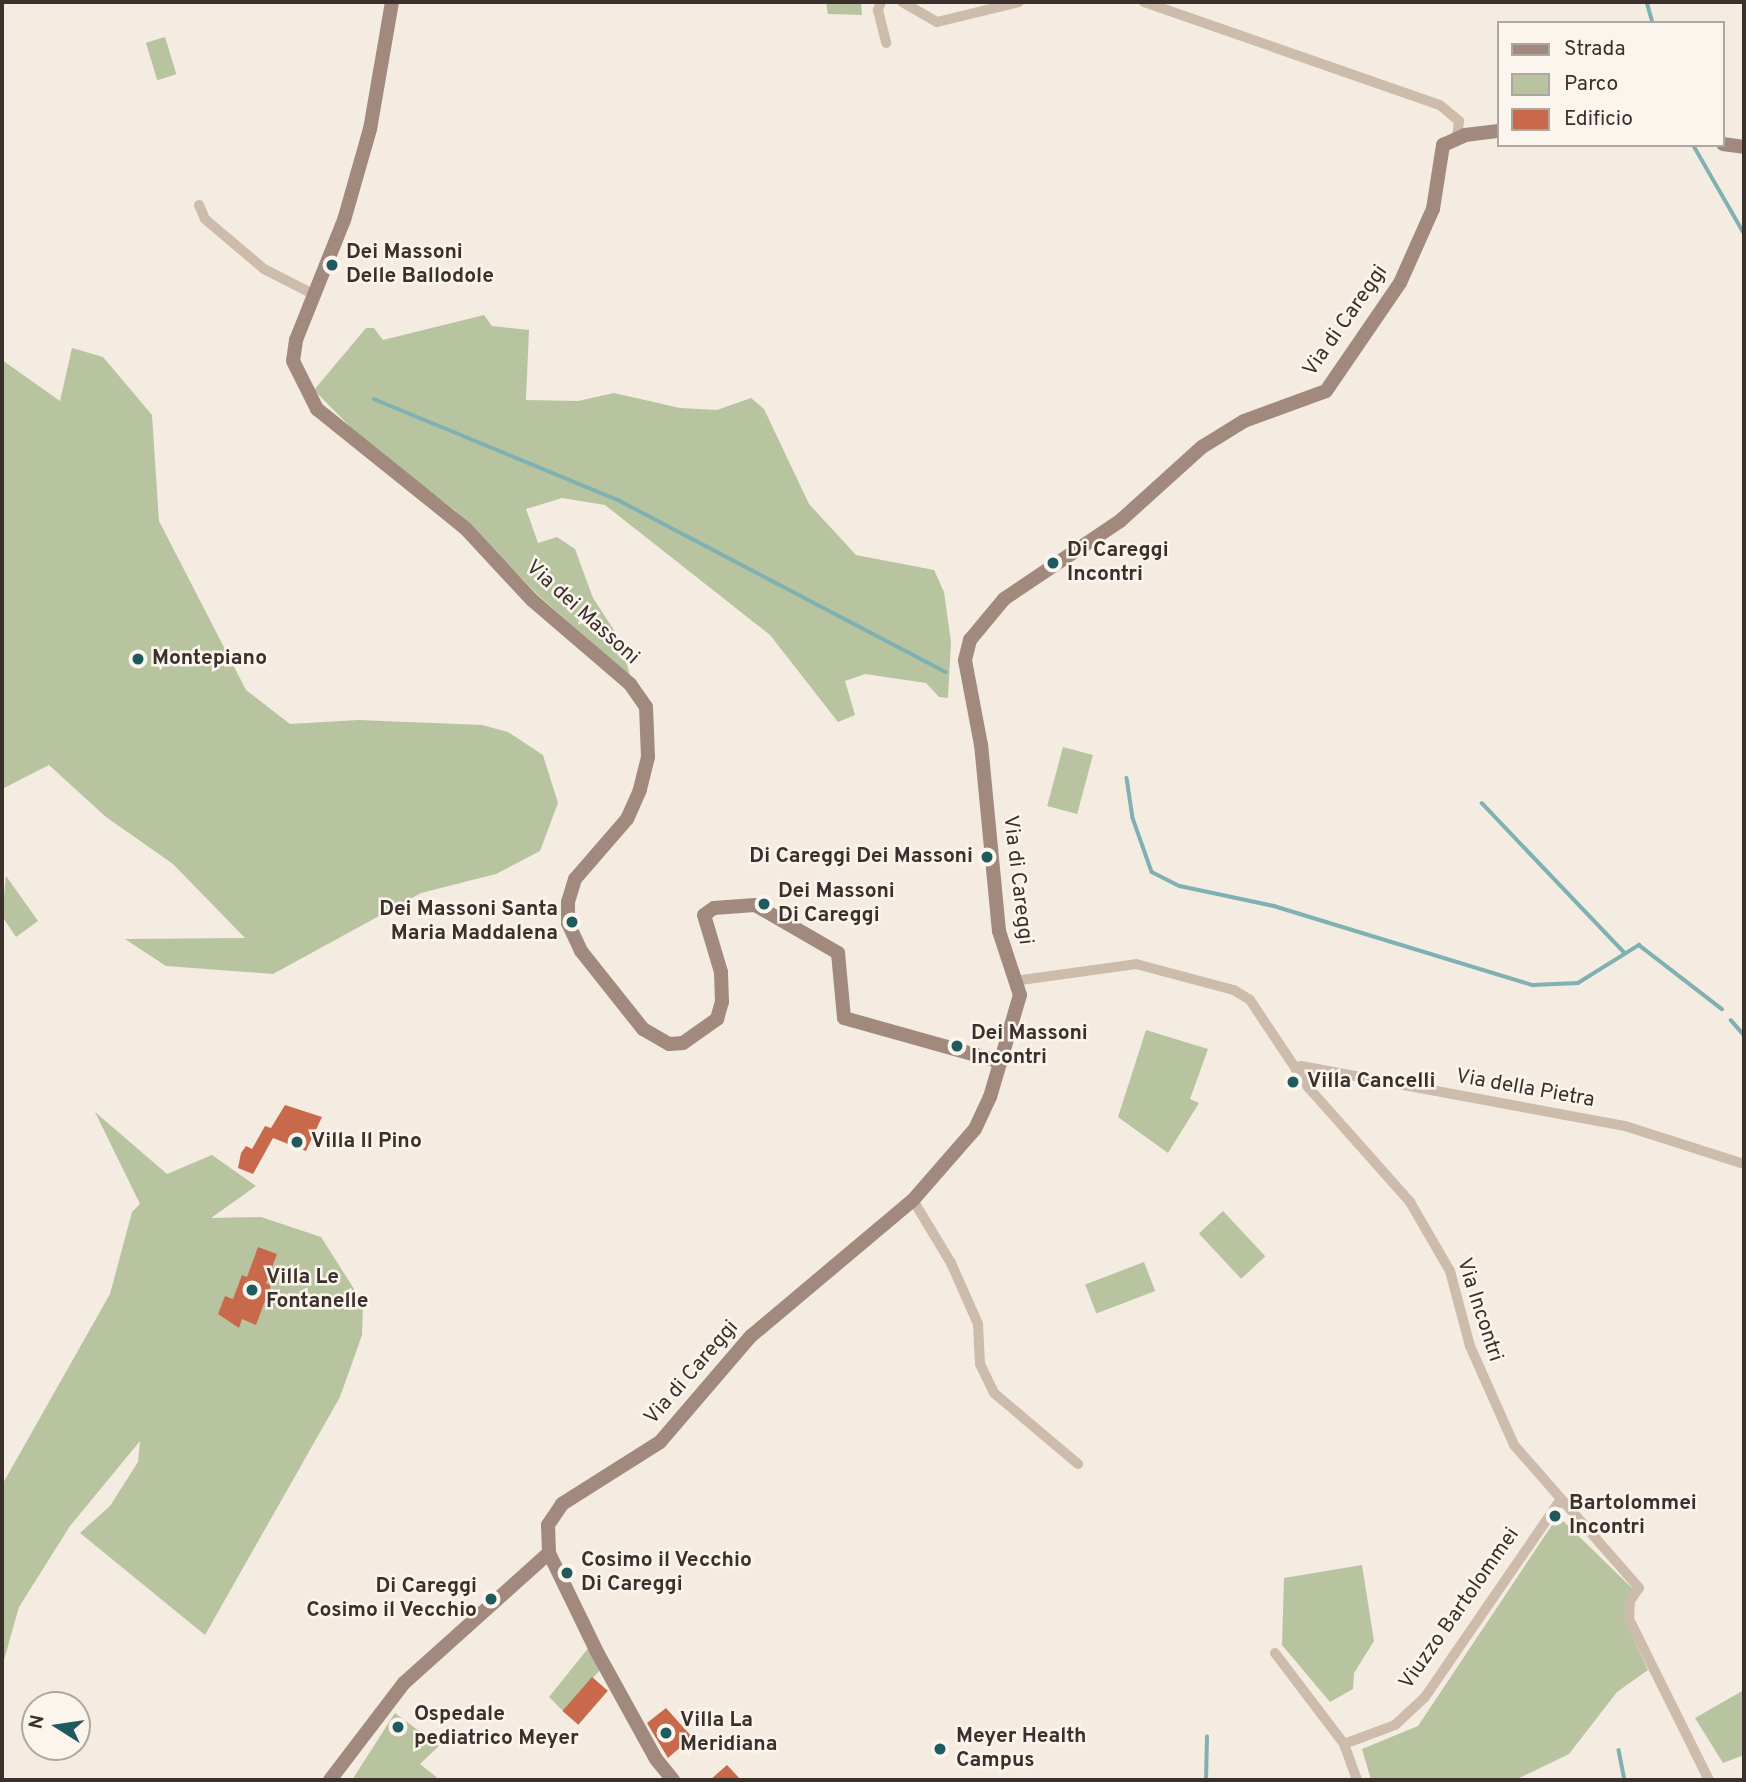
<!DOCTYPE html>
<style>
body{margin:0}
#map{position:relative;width:1746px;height:1782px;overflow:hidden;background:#f4ebe1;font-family:Overpass,sans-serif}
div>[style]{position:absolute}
.green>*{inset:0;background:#b8c4a0;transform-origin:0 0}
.stream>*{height:3.5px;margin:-1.75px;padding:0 1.75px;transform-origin:1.75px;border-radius:1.75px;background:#7fb0b2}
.building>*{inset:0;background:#c8694b;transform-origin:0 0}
.street>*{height:10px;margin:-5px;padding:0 5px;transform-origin:5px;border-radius:5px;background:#cdbbac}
.secondary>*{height:14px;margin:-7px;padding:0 7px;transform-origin:7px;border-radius:7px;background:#a18a7d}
.dots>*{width:19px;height:19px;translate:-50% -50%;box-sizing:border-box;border:4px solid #fbf5ee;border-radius:50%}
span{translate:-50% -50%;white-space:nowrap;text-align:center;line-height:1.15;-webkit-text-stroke:5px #fbf5ee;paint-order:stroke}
.poi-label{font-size:21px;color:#3b302b;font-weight:700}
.left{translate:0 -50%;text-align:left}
.right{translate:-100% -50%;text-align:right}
.street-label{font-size:21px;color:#3b302b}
.frame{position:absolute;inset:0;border:4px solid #3b302b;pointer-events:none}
.legend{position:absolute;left:1497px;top:21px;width:228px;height:126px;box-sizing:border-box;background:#fbf5ee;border:2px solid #aea6a0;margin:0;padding:9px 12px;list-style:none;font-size:21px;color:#3b302b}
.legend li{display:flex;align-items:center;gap:14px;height:35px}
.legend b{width:35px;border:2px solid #aea6a0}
.north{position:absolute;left:21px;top:1691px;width:70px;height:70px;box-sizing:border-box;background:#fbf5ee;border:2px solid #aea6a0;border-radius:50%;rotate:282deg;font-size:19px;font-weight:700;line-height:28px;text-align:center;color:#3b302b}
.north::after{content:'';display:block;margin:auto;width:24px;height:32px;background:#1f5a5e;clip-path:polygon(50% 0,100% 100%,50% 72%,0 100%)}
</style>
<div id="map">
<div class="green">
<div style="clip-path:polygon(826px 2px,861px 2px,862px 15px,828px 14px)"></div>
<div style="left:165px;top:37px;width:39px;height:20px;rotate:73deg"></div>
<div style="clip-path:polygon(484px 315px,492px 326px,529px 330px,526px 400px,578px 401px,614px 393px,680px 408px,717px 410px,751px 398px,764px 409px,809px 504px,856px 555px,934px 570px,944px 592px,951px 642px,948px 698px,939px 697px,926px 683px,865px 674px,845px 681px,855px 715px,838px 722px,770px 635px,605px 505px,562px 498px,526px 509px,538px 543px,557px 537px,575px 549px,593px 598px,621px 641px,630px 676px,539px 596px,456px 511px,367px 444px,314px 390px,366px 328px,374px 328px,383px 340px)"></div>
<div style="clip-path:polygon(72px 348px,103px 357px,152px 415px,159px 521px,246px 690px,290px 724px,358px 720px,482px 725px,508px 732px,543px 755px,558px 803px,540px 851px,496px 874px,421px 893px,273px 974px,166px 966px,125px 939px,245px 938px,173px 864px,106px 817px,49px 765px,2px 789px,2px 360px,60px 401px)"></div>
<div style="left:1063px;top:747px;width:31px;height:61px;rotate:15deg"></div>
<div style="clip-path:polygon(6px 876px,38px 921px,16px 937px,2px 916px)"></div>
<div style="clip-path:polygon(1146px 1030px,1208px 1049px,1190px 1099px,1199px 1103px,1168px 1153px,1118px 1117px)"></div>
<div style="clip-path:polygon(95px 1112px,167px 1174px,212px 1155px,256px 1186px,211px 1218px,261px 1217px,321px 1237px,363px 1303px,362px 1335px,340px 1397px,205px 1635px,80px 1533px,110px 1506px,138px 1462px,140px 1441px,70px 1526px,19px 1607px,2px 1667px,2px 1485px,110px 1294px,132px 1212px,140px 1204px)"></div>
<div style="left:1223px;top:1211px;width:62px;height:33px;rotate:47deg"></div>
<div style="left:1144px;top:1262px;width:31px;height:63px;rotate:69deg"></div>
<div style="clip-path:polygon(1558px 1516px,1633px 1589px,1624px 1619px,1648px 1670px,1617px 1692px,1569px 1754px,1515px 1780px,1371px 1780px,1362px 1749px,1418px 1726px)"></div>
<div style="clip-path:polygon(1362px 1565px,1374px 1641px,1354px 1673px,1353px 1689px,1330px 1702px,1282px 1645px,1284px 1578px)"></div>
<div style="clip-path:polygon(590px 1646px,600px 1670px,563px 1711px,549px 1697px)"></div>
<div style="clip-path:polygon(1744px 1690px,1744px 1755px,1723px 1763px,1695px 1718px)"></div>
<div style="clip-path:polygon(395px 1713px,439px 1746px,420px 1764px,440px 1780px,352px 1780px)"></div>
</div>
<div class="stream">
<div style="left:1647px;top:2px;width:22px;rotate:74deg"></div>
<div style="left:1694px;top:146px;width:100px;rotate:60.1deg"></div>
<div style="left:374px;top:399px;width:266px;rotate:22.5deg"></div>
<div style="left:620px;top:501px;width:368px;rotate:27.7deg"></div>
<div style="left:1127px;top:778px;width:40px;rotate:81.5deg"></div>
<div style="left:1133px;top:818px;width:57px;rotate:70.6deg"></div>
<div style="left:1152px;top:872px;width:31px;rotate:27deg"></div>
<div style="left:1180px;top:886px;width:96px;rotate:12deg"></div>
<div style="left:1274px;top:906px;width:271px;rotate:17deg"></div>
<div style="left:1533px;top:985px;width:45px;rotate:-2.5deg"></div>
<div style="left:1578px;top:983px;width:72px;rotate:-31.9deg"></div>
<div style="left:1639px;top:945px;width:105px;rotate:37.6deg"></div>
<div style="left:1482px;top:803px;width:206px;rotate:46.4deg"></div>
<div style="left:1731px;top:1020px;width:20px;rotate:49deg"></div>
<div style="left:1619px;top:1750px;width:31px;rotate:79deg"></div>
<div style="left:1206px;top:1780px;width:43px;rotate:-88.7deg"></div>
</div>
<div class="building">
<div style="clip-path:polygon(285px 1105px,322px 1117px,306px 1151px,273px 1138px,253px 1174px,238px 1168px,241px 1153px,246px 1146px,252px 1149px,265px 1126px,271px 1128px)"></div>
<div style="clip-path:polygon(258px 1247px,277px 1254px,266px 1283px,271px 1285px,256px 1325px,242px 1319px,239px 1328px,218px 1314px,225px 1296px,233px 1299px,242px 1275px,247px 1277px)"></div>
<div style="left:592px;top:1677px;width:21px;height:45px;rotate:41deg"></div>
<div style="clip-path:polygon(666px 1708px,692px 1737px,668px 1758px,647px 1723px)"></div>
<div style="clip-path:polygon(727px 1765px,741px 1780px,710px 1780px)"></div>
</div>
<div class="street">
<div style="left:881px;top:2px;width:9px;rotate:111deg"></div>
<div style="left:878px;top:10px;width:34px;rotate:76deg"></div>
<div style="left:902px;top:2px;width:40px;rotate:29.7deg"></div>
<div style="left:937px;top:22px;width:84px;rotate:-13.7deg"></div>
<div style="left:1144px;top:2px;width:313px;rotate:19.2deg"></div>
<div style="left:1440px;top:105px;width:25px;rotate:40deg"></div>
<div style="left:1459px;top:121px;width:16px;rotate:97deg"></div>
<div style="left:199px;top:205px;width:15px;rotate:67deg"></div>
<div style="left:205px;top:219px;width:77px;rotate:40.3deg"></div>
<div style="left:264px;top:269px;width:55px;rotate:27deg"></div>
<div style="left:1014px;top:981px;width:123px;rotate:-7.9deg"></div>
<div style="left:1136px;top:964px;width:101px;rotate:14.9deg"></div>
<div style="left:1234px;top:990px;width:19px;rotate:32deg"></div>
<div style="left:1250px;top:1000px;width:105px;rotate:56.3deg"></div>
<div style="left:1308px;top:1087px;width:154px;rotate:48.4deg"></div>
<div style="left:1410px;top:1202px;width:80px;rotate:59.9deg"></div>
<div style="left:1450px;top:1271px;width:78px;rotate:75.1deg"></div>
<div style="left:1470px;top:1346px;width:108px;rotate:66deg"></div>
<div style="left:1514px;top:1445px;width:190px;rotate:48.8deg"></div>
<div style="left:1639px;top:1588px;width:16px;rotate:125deg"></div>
<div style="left:1630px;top:1601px;width:18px;rotate:93deg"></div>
<div style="left:1629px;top:1619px;width:180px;rotate:63.6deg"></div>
<div style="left:1296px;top:1070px;width:6px;rotate:-39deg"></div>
<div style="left:1301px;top:1066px;width:330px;rotate:10.5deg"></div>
<div style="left:1625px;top:1126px;width:125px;rotate:17.7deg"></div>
<div style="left:913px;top:1200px;width:74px;rotate:58.9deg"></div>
<div style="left:951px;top:1263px;width:67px;rotate:66.1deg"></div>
<div style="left:978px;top:1324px;width:40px;rotate:87.1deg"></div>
<div style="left:980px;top:1364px;width:32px;rotate:64deg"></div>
<div style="left:994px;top:1393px;width:110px;rotate:40.2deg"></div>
<div style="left:1275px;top:1653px;width:114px;rotate:52.8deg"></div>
<div style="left:1344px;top:1744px;width:38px;rotate:70deg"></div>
<div style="left:1344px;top:1744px;width:54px;rotate:-20.4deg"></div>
<div style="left:1395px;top:1725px;width:41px;rotate:-43deg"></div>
<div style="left:1425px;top:1697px;width:237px;rotate:-55.5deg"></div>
</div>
<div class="secondary">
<div style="left:392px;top:2px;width:129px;rotate:99.8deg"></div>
<div style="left:370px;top:129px;width:95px;rotate:105.9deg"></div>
<div style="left:344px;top:220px;width:129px;rotate:111.8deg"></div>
<div style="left:296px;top:340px;width:21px;rotate:98deg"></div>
<div style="left:293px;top:361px;width:54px;rotate:63.4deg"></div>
<div style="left:317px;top:409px;width:191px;rotate:38.8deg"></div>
<div style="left:466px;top:529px;width:97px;rotate:47.1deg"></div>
<div style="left:532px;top:600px;width:129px;rotate:40.6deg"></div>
<div style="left:630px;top:684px;width:28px;rotate:55deg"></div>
<div style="left:646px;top:707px;width:50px;rotate:87.7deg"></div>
<div style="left:648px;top:757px;width:34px;rotate:104deg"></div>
<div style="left:640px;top:790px;width:32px;rotate:114deg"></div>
<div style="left:627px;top:819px;width:79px;rotate:130.9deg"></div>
<div style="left:575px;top:879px;width:24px;rotate:107deg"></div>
<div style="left:568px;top:902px;width:21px;rotate:90deg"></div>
<div style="left:568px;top:923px;width:31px;rotate:65deg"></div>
<div style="left:581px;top:951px;width:100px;rotate:51.5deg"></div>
<div style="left:643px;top:1029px;width:30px;rotate:30deg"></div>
<div style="left:669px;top:1044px;width:14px;rotate:-4deg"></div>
<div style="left:683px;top:1043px;width:42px;rotate:-35.2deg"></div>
<div style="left:717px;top:1019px;width:18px;rotate:-74deg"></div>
<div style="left:722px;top:1002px;width:30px;rotate:-92deg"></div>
<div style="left:721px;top:972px;width:59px;rotate:-106.6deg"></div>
<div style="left:704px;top:915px;width:12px;rotate:-35deg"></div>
<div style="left:714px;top:908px;width:41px;rotate:-4.2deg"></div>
<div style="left:755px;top:905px;width:96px;rotate:30deg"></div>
<div style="left:838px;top:953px;width:65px;rotate:84.7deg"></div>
<div style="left:844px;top:1018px;width:163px;rotate:15.7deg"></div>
<div style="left:1723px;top:144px;width:21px;rotate:8deg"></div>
<div style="left:330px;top:1780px;width:122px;rotate:-52.7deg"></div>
<div style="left:404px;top:1683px;width:195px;rotate:-41.9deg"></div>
<div style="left:673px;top:1780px;width:27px;rotate:-129deg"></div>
<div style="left:656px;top:1759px;width:122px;rotate:-118.9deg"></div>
<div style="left:597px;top:1652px;width:110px;rotate:-115.9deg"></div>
<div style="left:549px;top:1553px;width:28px;rotate:-92deg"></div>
<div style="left:548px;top:1525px;width:25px;rotate:-56deg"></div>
<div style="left:562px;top:1504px;width:116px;rotate:-32.3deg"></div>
<div style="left:660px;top:1442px;width:140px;rotate:-49.4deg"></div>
<div style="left:751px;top:1336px;width:212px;rotate:-40deg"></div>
<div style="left:913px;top:1200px;width:94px;rotate:-48.9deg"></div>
<div style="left:975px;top:1129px;width:35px;rotate:-65deg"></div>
<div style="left:990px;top:1097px;width:106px;rotate:-73.6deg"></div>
<div style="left:1020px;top:995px;width:67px;rotate:-108.2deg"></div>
<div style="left:999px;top:931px;width:187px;rotate:-95.5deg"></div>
<div style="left:981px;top:745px;width:86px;rotate:-100.7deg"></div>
<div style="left:965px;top:660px;width:21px;rotate:-76deg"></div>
<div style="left:970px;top:640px;width:53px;rotate:-50.3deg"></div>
<div style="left:1004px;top:599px;width:140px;rotate:-33.9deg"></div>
<div style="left:1120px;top:521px;width:110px;rotate:-42.1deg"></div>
<div style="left:1202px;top:447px;width:49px;rotate:-31.8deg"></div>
<div style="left:1244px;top:421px;width:87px;rotate:-20.1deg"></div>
<div style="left:1326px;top:391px;width:131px;rotate:-55.6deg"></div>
<div style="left:1400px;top:283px;width:81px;rotate:-66deg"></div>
<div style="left:1433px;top:209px;width:65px;rotate:-81.1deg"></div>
<div style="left:1443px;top:145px;width:24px;rotate:-24deg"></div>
<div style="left:1465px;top:135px;width:34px;rotate:-7deg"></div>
</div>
<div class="dots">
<div style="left:332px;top:265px;background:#1f5a5e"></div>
<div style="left:1053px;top:563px;background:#1f5a5e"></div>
<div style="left:138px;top:659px;background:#1f5a5e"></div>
<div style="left:987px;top:857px;background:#1f5a5e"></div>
<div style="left:764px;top:904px;background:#1f5a5e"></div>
<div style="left:572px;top:922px;background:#1f5a5e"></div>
<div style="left:957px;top:1046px;background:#1f5a5e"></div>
<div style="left:1293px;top:1082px;background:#1f5a5e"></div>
<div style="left:297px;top:1142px;background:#1f5a5e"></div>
<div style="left:252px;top:1290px;background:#1f5a5e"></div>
<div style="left:1555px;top:1516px;background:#1f5a5e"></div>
<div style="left:567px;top:1573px;background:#1f5a5e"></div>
<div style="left:491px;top:1599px;background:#1f5a5e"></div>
<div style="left:398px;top:1727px;background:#1f5a5e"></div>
<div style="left:666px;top:1733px;background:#1f5a5e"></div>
<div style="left:940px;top:1749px;background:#1f5a5e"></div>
</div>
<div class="poi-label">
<span class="left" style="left:346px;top:265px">Dei Massoni<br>Delle Ballodole</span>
<span class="left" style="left:1067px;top:563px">Di Careggi<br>Incontri</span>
<span class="left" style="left:152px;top:659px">Montepiano</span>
<span class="right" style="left:973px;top:857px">Di Careggi Dei Massoni</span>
<span class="left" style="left:778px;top:904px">Dei Massoni<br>Di Careggi</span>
<span class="right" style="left:558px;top:922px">Dei Massoni Santa<br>Maria Maddalena</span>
<span class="left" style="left:971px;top:1046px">Dei Massoni<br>Incontri</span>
<span class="left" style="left:1307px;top:1082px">Villa Cancelli</span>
<span class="left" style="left:311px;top:1142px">Villa Il Pino</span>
<span class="left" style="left:266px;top:1290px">Villa Le<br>Fontanelle</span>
<span class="left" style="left:1569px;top:1516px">Bartolommei<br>Incontri</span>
<span class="left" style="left:581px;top:1573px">Cosimo il Vecchio<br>Di Careggi</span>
<span class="right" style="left:477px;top:1599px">Di Careggi<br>Cosimo il Vecchio</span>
<span class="left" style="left:414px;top:1727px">Ospedale<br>pediatrico Meyer</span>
<span class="left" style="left:680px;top:1733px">Villa La<br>Meridiana</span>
<span class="left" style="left:956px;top:1749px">Meyer Health<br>Campus</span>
</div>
<div class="street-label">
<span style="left:1346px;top:321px;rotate:-55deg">Via di Careggi</span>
<span style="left:582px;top:613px;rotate:42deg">Via dei Massoni</span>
<span style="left:1017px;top:880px;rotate:83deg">Via di Careggi</span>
<span style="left:1525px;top:1089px;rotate:10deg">Via della Pietra</span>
<span style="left:1479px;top:1310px;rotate:72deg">Via Incontri</span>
<span style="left:692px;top:1373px;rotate:-49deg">Via di Careggi</span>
<span style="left:1460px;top:1609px;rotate:-55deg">Viuzzo Bartolommei</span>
</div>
<div class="frame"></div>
<ul class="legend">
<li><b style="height:9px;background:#a18a7d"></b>Strada</li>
<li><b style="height:19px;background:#b8c4a0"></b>Parco</li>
<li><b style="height:19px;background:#c8694b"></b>Edificio</li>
</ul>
<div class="north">N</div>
</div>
